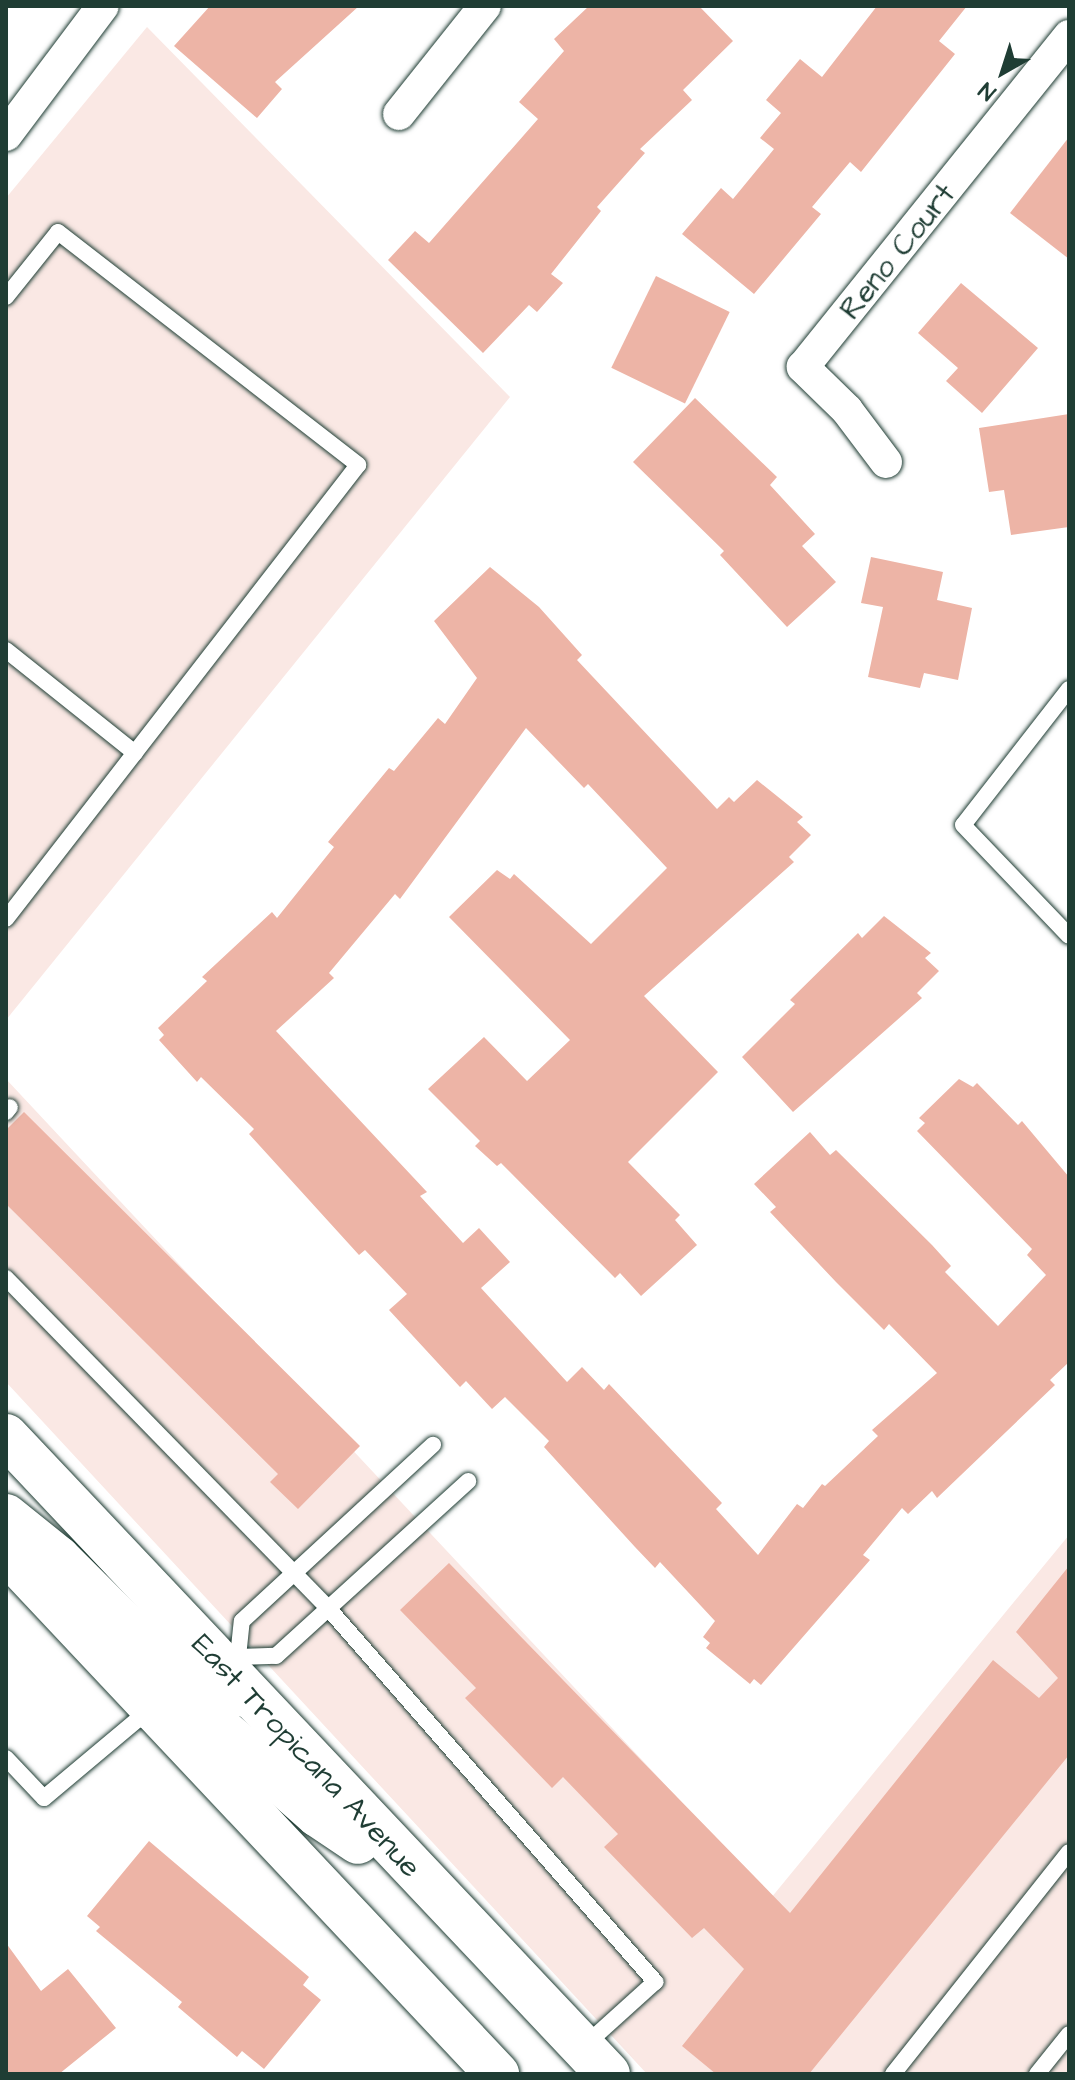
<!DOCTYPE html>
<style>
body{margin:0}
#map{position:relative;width:1075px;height:2080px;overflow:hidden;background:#fff;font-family:"Architects Daughter",sans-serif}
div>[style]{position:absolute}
.built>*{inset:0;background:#fae8e4}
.building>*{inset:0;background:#edb4a6;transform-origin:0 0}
.roads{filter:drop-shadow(0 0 2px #1f3d34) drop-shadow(0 0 2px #1f3d34)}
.service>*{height:16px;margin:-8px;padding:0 8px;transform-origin:8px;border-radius:8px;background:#fff}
.minor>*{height:32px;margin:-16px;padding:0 16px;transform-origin:16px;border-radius:16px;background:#fff}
.primary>*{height:44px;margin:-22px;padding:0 22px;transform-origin:22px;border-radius:22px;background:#fff}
span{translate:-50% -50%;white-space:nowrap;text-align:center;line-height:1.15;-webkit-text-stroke:6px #fff;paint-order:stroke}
.street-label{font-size:30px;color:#1f3d34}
.frame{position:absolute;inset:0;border:8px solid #1f3d34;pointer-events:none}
.north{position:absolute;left:963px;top:32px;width:80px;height:80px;-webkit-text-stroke:6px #fff;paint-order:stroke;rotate:219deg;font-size:22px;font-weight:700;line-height:32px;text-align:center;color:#1f3d34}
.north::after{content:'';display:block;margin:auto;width:28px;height:36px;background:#1f3d34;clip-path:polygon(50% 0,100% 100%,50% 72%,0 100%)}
</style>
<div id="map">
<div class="built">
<div style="clip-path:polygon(147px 27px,510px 397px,6px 1020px,6px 198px)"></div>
<div style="clip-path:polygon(6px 1079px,771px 1898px,1069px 1535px,1069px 2074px,647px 2074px,6px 1382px)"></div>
</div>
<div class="building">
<div style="clip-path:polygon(210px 6px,359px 6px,275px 82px,282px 89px,257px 118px,174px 46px)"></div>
<div style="clip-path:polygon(589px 6px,699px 6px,733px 41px,683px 90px,692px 100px,640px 149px,645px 153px,597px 207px,601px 211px,551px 274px,563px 283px,537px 312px,529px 305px,483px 353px,388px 260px,415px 231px,429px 243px,538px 119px,519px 102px,564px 51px,554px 39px)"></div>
<div style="clip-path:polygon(877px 6px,967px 6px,939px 41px,955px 54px,861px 172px,850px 162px,812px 207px,821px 214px,754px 294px,682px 234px,721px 188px,733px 199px,774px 149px,760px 138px,781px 113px,766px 100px,800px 59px,822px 77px)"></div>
<div style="clip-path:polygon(1069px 137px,1069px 259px,1010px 213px)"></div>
<div style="left:656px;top:276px;width:82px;height:102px;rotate:26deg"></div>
<div style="clip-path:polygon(961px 283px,1038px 348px,982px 413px,946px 381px,958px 368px,918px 333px)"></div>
<div style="clip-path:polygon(695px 398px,777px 477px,770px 485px,815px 534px,802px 546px,836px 582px,787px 627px,720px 555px,724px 551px,633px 462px)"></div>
<div style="clip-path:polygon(1069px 414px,1069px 527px,1011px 535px,1004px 490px,989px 492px,979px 428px)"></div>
<div style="clip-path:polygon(871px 557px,943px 572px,937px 600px,972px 608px,958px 680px,924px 673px,920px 688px,868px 677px,883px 607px,861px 603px)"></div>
<div style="clip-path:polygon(490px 567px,539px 607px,582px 655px,577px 660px,717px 809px,729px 797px,734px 802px,757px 780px,803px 817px,797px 822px,811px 835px,789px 857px,794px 862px,644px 996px,718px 1072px,628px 1162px,680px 1215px,675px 1220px,697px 1245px,641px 1296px,620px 1273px,615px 1278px,501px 1163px,497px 1166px,475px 1146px,480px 1141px,428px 1089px,484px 1037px,527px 1081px,570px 1040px,449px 917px,497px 870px,510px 879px,514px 874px,591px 944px,667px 868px,588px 784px,584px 788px,526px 728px,400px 899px,395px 894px,329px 973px,334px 978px,276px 1031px,427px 1192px,420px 1196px,463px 1243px,479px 1228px,510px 1262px,481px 1288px,567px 1382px,582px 1367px,604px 1390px,609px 1384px,722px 1503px,716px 1509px,758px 1555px,797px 1504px,803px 1508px,822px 1484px,825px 1486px,878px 1436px,872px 1430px,937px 1373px,889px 1324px,884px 1330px,836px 1282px,770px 1212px,776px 1207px,754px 1184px,810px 1132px,830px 1155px,836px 1150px,932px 1245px,951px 1266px,945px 1272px,998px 1326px,1046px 1275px,1027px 1255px,1032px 1249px,917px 1131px,925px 1123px,919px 1118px,959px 1079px,973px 1087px,977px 1083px,1018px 1125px,1022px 1121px,1069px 1177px,1069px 1362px,1050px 1380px,1055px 1385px,937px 1498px,932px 1491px,908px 1514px,902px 1508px,863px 1555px,870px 1560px,761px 1685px,754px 1679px,750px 1684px,706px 1648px,710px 1643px,703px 1637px,715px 1621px,660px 1562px,655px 1568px,635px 1547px,544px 1447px,549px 1441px,505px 1397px,492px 1409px,466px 1381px,460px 1387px,389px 1310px,407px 1294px,365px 1250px,359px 1255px,249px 1134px,254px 1129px,201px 1077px,197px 1082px,159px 1040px,164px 1035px,158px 1028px,207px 981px,202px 977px,272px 912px,277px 918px,334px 847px,328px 842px,389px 768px,394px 771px,438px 718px,445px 724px,477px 678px,434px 621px)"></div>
<div style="clip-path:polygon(884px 916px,931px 953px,925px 958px,939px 971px,917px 993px,922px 998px,793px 1112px,742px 1057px,795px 1004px,790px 1000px,858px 933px,862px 938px)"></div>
<div style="clip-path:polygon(24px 1112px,360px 1446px,298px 1509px,270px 1482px,278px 1474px,6px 1204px,6px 1130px)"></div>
<div style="clip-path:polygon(449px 1563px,790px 1913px,993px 1660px,1039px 1698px,1058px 1678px,1016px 1632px,1069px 1566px,1069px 1755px,809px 2074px,716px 2074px,682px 2046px,744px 1969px,704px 1928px,692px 1938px,604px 1847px,618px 1834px,563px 1777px,552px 1788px,465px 1698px,476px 1688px,400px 1610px)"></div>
<div style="clip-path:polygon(149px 1841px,309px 1977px,303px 1985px,321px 2000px,264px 2069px,242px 2051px,237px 2057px,178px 2007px,182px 2002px,96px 1931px,100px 1927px,87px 1916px)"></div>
<div style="clip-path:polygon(6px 1943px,41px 1991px,68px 1969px,116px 2028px,59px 2074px,6px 2074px)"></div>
</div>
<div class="roads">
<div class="service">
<div style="left:6px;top:297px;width:83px;rotate:-51.3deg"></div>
<div style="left:58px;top:232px;width:380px;rotate:37.8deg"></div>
<div style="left:358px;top:465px;width:574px;rotate:127.79deg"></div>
<div style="left:6px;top:650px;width:165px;rotate:38.6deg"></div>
<div style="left:1069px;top:689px;width:172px;rotate:127.9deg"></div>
<div style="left:963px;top:825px;width:153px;rotate:46.3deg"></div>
<div style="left:6px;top:1112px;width:6px;rotate:-51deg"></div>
<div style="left:6px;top:1278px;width:461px;rotate:45.7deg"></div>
<div style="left:328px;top:1608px;width:497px;rotate:48.8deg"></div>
<div style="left:655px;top:1982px;width:97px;rotate:137.9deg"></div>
<div style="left:238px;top:1657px;width:36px;rotate:-84deg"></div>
<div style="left:242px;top:1621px;width:260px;rotate:-42.7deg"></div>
<div style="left:229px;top:1665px;width:12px;rotate:-42deg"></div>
<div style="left:238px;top:1657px;width:38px;rotate:-2deg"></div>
<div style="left:276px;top:1656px;width:260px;rotate:-42.3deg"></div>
<div style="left:6px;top:1758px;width:55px;rotate:46.5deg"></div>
<div style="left:44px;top:1798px;width:138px;rotate:-40deg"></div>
<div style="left:893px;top:2074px;width:283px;rotate:-51.6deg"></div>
<div style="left:1037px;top:2074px;width:51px;rotate:-51.3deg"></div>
</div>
<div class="minor">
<div style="left:399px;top:114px;width:138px;rotate:-51.5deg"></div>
<div style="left:6px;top:135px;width:161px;rotate:-53.1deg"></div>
<div style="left:886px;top:462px;width:65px;rotate:-126.9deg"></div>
<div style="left:847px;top:410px;width:62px;rotate:-135.7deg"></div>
<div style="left:803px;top:367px;width:425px;rotate:-51.2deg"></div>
</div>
<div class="primary">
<div style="left:6px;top:1436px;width:877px;rotate:46.66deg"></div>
<div style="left:6px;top:1516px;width:67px;rotate:38.9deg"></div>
<div style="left:58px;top:1558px;width:127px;rotate:45deg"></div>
<div style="left:148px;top:1648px;width:44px;rotate:37.6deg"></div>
<div style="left:183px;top:1675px;width:65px;rotate:17.9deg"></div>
<div style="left:6px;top:1552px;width:717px;rotate:46.75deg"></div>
<div style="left:151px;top:1708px;width:15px;rotate:-16deg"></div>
<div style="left:165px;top:1704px;width:54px;rotate:21.8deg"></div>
<div style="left:215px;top:1724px;width:137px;rotate:41.5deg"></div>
<div style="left:318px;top:1815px;width:48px;rotate:34deg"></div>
</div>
</div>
<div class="street-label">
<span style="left:898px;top:252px;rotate:-51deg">Reno Court</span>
<span style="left:306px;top:1756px;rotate:47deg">East Tropicana Avenue</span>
</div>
<div class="frame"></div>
<div class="north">N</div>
</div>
